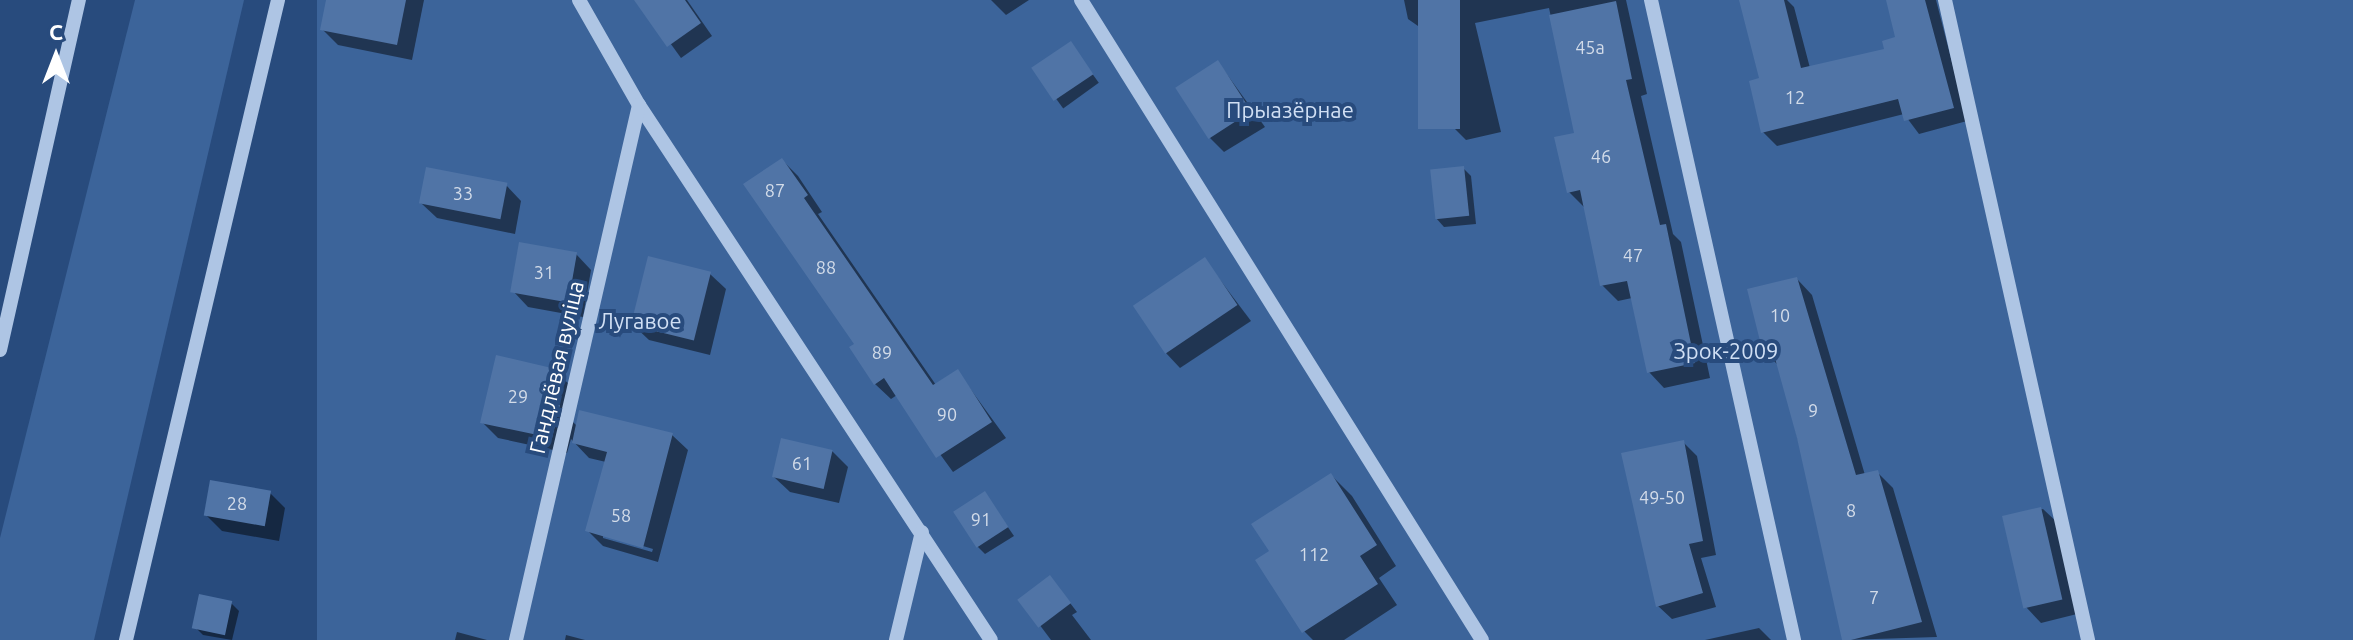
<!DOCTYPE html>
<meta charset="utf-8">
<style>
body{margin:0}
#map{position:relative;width:2353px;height:640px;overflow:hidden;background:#284b7d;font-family:Ubuntu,sans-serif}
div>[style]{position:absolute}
.green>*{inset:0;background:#3c649a;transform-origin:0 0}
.shadow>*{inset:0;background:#0007;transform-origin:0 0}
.building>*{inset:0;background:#5074a6;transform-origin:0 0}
.minor>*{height:14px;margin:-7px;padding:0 7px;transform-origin:7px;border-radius:7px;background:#aec5e4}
span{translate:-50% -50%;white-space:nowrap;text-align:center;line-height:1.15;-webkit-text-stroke:8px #284b7d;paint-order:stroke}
.number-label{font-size:18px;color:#d3dce9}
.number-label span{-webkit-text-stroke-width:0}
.park-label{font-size:22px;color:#d0dff4}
.street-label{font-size:22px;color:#fff}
.north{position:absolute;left:16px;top:16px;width:80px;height:80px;-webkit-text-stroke:6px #284b7d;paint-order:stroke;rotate:0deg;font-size:22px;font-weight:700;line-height:32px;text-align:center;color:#fff}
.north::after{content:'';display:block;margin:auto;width:28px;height:36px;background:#fff;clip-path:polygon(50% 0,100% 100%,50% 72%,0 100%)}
</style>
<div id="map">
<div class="green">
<div style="clip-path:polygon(135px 0,244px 0,94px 640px,0 640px,0 538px)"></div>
<div style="left:317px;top:0;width:2036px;height:657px"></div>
</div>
<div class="shadow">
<div style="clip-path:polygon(328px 0,424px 0,412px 60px,338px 45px,322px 29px)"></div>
<div style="clip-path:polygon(639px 0,687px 0,712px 36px,681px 58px)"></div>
<div style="clip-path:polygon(991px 0,1029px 0,1006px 15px)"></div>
<div style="clip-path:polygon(1404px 0,1626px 0,1647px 94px,1641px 96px,1673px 234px,1681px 242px,1710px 378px,1664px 388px,1649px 372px,1632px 298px,1618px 301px,1602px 285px,1585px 208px,1569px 192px,1576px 134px,1549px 8px,1475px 23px,1501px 132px,1466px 140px,1450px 124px,1428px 33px,1408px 19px)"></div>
<div style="clip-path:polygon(1754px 0,1787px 0,1794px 7px,1810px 68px,1886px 50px,1897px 38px,1888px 0,1936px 0,1967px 121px,1919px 134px,1904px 114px,1777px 146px,1763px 132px)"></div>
<div style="left:1070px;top:43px;width:49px;height:44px;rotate:54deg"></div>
<div style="clip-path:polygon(1218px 62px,1265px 127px,1224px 152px,1208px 136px)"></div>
<div style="clip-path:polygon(782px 160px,798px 176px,822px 212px,818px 214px,936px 385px,958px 372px,1006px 438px,953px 472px,897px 395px,891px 399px,875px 384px)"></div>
<div style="clip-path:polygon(1463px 168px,1471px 176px,1476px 224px,1444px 227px,1436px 218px)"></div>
<div style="clip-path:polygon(506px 185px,521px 201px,515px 234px,437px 218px,421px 203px)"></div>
<div style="clip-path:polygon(576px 254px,591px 270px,583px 317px,528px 307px,513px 291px)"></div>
<div style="clip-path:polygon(1205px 260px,1251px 321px,1180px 368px,1165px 352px)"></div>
<div style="clip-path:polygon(710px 274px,726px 289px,710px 355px,649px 340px,633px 325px)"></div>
<div style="clip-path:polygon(1797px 279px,1812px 295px,1865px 475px,1877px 472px,1893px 488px,1937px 637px,1844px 640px,1832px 572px,1779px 366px,1765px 352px)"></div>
<div style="clip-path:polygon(evenodd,555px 371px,571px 386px,564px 413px,577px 426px,672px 435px,688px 450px,658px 562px,603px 546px,587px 530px,606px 462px,589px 458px,571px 439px,567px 453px,498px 438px,482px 422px,555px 371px,603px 534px,653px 549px,652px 552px,603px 538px,603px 534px)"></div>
<div style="clip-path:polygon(1683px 442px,1697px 456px,1716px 555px,1701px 558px,1716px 607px,1672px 619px,1658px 606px)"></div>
<div style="clip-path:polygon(832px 451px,848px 467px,839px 503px,790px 492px,774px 477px)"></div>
<div style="clip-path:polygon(1331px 475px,1352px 496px,1396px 566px,1379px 578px,1397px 605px,1344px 640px,1313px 640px,1304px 631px,1272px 552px)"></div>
<div style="clip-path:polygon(270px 493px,285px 508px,279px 541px,222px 531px,206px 515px)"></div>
<div style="clip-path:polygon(985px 494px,1014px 536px,985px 554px,977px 546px)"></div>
<div style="clip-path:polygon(2043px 509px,2059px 524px,2077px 614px,2041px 623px,2026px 607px,2004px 517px)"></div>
<div style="clip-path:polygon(1057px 586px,1077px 612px,1072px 615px,1091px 640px,1051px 640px,1021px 600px)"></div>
<div style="clip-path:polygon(231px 603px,239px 611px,232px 640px,203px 635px,195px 627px)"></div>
<div style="clip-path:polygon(1759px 628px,1771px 640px,1705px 640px)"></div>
<div style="clip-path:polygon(457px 632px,487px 640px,455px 640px)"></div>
<div style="clip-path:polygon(566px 635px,585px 640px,565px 640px)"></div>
</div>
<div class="building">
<div style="clip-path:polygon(326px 0,406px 0,397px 45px,320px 30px)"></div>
<div style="clip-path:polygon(634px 0,685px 0,701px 23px,667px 47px)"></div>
<div style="left:1418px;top:0;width:42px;height:129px"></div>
<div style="clip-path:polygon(1739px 0,1784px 0,1801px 68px,1884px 49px,1882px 41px,1895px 37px,1886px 0,1925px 0,1954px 108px,1904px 121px,1898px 99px,1761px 133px,1749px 81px,1759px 78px)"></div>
<div style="clip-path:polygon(1616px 1px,1632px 79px,1626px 80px,1660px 225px,1666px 224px,1695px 363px,1647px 373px,1627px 281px,1600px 286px,1580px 190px,1567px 193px,1554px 137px,1574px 133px,1549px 15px)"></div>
<div style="left:1071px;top:41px;width:40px;height:48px;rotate:56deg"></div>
<div style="left:1218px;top:60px;width:61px;height:51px;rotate:57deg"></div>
<div style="clip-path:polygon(782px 158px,808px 195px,804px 198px,933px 385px,958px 369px,992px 422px,936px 458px,884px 378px,874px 385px,849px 347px,854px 344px,743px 184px)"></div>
<div style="left:1464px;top:166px;width:50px;height:34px;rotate:84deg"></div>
<div style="left:426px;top:167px;width:83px;height:37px;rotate:11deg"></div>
<div style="left:519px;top:242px;width:59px;height:51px;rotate:10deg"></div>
<div style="left:648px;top:256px;width:65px;height:71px;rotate:14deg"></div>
<div style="left:1205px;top:257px;width:58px;height:87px;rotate:56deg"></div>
<div style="clip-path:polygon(1797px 277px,1856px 475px,1878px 470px,1922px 622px,1851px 640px,1842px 640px,1797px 438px,1773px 351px,1763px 353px,1747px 289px)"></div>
<div style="clip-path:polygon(496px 355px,556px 369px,548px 403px,560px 405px,552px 438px,480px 423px)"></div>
<div style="clip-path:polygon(579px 410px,673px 433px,643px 548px,585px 531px,607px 452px,572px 443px)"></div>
<div style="left:781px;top:438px;width:53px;height:40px;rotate:13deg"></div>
<div style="clip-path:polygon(1684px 440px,1703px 541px,1689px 544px,1703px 593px,1656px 607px,1621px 453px)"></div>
<div style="clip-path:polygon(1331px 473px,1377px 545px,1360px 556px,1378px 584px,1302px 633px,1255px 560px,1269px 551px,1251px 524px)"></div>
<div style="left:210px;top:480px;width:62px;height:36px;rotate:10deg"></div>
<div style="left:985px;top:491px;width:43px;height:38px;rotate:57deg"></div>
<div style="left:2041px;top:507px;width:95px;height:40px;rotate:77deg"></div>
<div style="left:1050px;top:575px;width:35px;height:41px;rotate:53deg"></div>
<div style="left:199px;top:594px;width:34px;height:35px;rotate:12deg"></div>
</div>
<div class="minor">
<div style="left:579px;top:0;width:121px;rotate:60.3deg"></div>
<div style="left:639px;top:105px;width:640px;rotate:56.66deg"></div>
<div style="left:1081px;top:0;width:755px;rotate:57.93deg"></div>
<div style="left:1651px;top:0;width:656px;rotate:77.4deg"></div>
<div style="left:1945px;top:0;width:656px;rotate:77.4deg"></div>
<div style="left:0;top:350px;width:359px;rotate:-77.3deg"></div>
<div style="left:126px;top:640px;width:658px;rotate:-76.64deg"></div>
<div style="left:516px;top:640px;width:549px;rotate:-77.05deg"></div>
<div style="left:896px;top:640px;width:111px;rotate:-76.5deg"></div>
</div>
<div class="number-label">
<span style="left:1590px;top:47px">45а</span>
<span style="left:1795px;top:97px">12</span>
<span style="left:1601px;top:156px">46</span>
<span style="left:775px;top:190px">87</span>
<span style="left:463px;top:193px">33</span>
<span style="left:1633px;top:255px">47</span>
<span style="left:826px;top:267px">88</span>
<span style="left:544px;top:272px">31</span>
<span style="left:1780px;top:315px">10</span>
<span style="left:882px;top:352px">89</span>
<span style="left:518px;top:396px">29</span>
<span style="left:1813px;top:410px">9</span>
<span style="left:947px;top:414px">90</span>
<span style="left:802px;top:463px">61</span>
<span style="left:1662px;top:497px">49-50</span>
<span style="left:237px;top:503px">28</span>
<span style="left:1851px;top:510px">8</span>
<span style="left:621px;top:515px">58</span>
<span style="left:981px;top:519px">91</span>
<span style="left:1314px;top:554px">112</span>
<span style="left:1874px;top:597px">7</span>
</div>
<div class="park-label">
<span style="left:1290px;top:110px">Прыазёрнае</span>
<span style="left:640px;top:321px">Лугавое</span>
<span style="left:1726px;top:351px">Зрок-2009</span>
</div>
<div class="street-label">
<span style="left:556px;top:367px;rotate:-77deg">Гандлёвая вуліца</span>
</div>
<div class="north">С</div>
</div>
